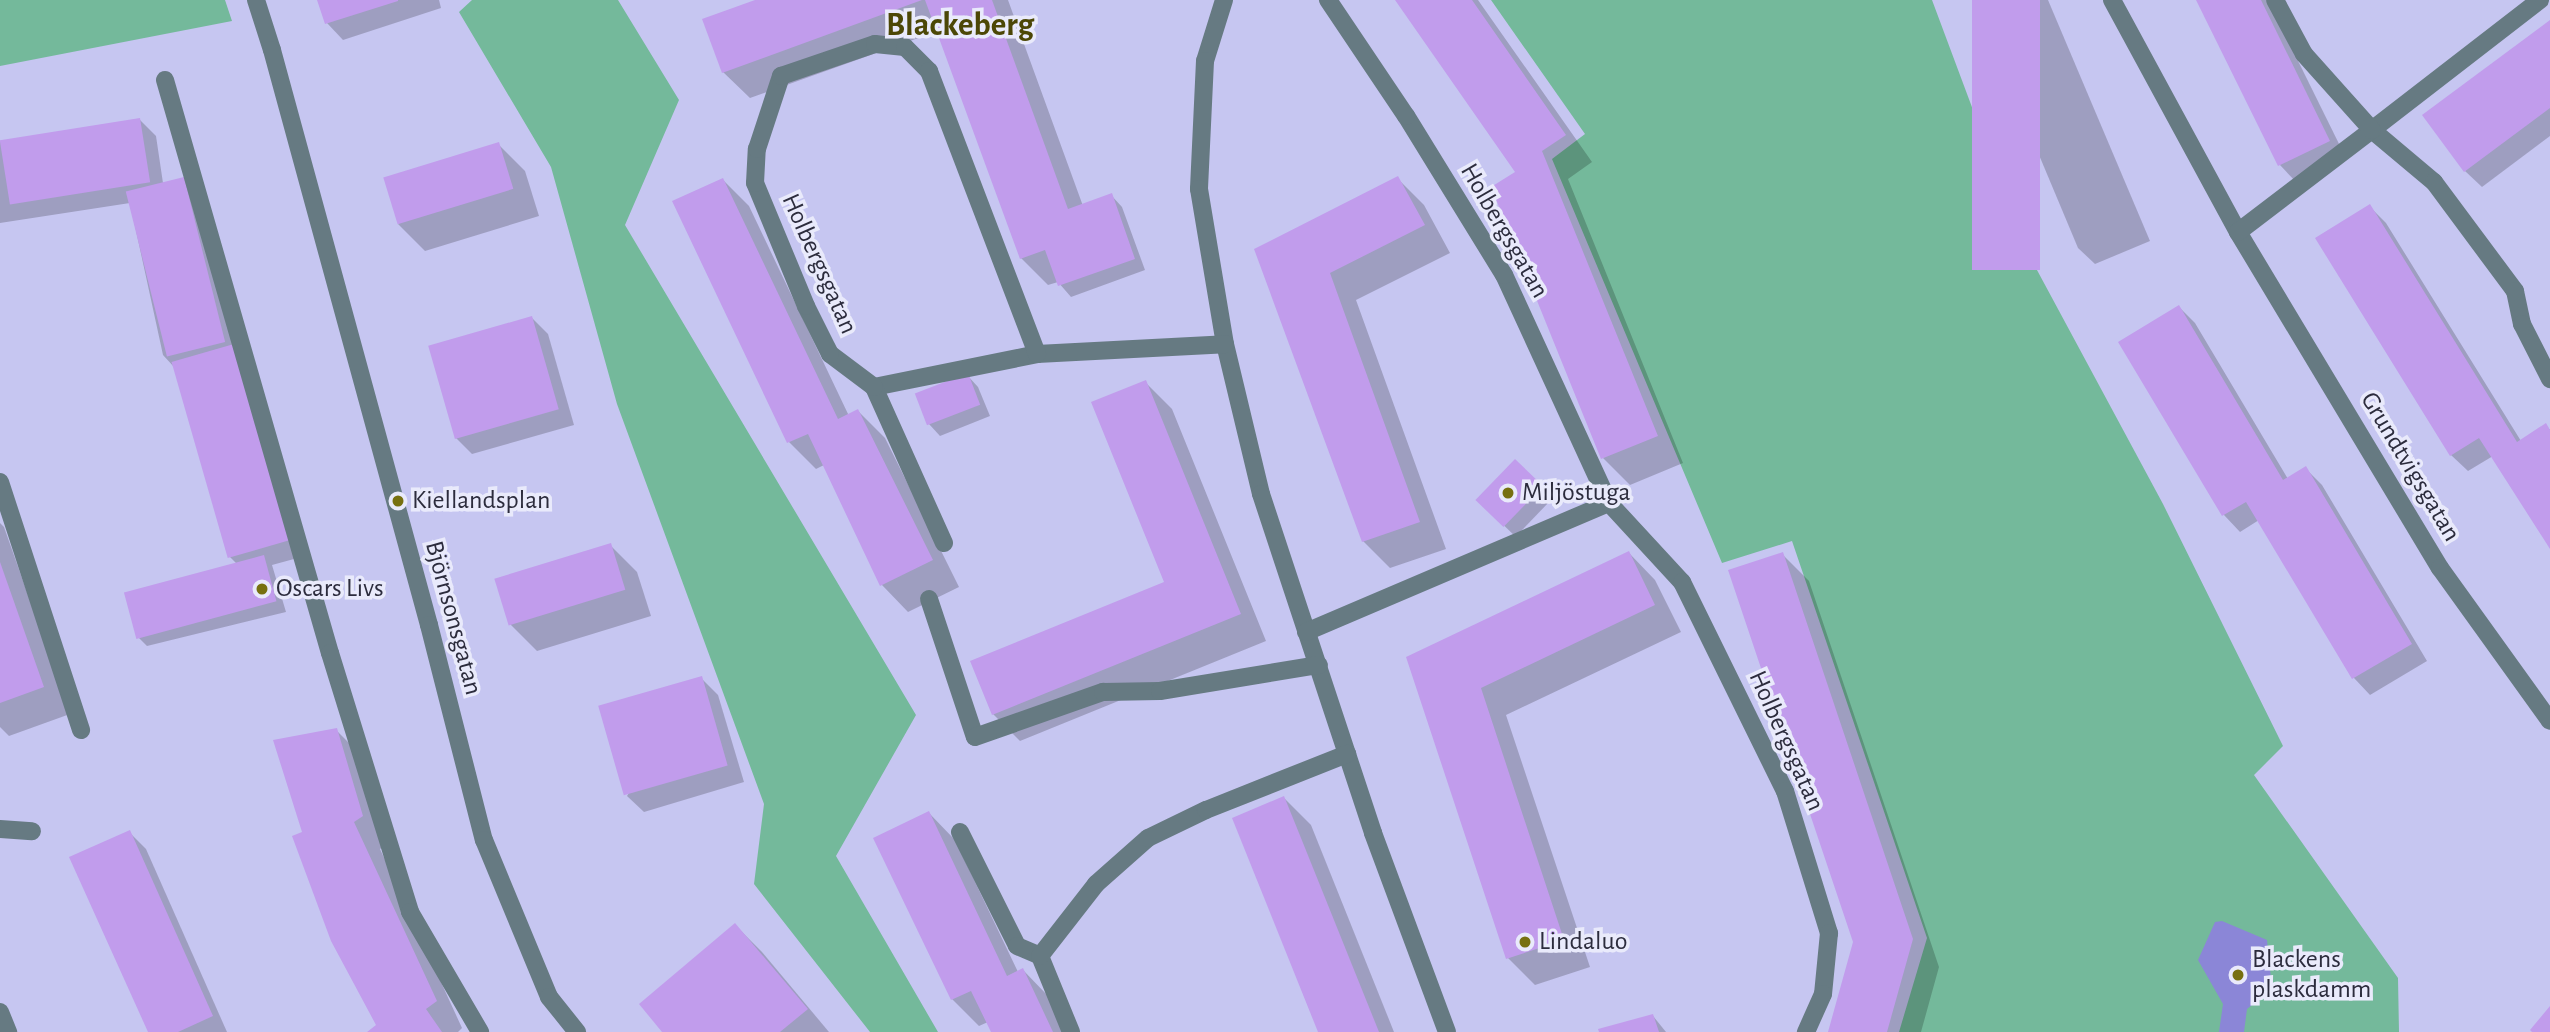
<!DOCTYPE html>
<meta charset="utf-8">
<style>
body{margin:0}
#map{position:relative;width:2550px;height:1032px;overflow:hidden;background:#c6c6f1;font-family:"Alegreya Sans",sans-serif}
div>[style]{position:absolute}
.green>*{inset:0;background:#74b99b}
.water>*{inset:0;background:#8b86d7}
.shadow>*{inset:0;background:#0003;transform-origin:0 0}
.building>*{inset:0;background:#c19cec;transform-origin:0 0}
.minor>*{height:18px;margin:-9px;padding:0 9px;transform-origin:9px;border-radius:9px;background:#667a82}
.dots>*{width:19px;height:19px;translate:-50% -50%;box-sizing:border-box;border:4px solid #e9eafb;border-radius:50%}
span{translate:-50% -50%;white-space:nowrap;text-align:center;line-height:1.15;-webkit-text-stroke:7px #e9eafb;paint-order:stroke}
.street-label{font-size:26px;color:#2c2c3d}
.poi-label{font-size:26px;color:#2c2c3d}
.left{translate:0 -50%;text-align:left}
.district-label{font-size:33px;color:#4c4706;font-weight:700}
</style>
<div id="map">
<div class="green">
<div style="clip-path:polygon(0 0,225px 0,232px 21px,0 66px)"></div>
<div style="clip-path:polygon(472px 0,618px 0,679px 100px,625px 225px,916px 715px,836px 856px,938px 1032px,870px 1032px,754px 884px,764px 804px,617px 404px,551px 167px,459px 12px)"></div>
<div style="clip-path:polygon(1491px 0,1932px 0,2023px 244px,2163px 504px,2283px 746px,2254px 775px,2398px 978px,2399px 1032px,1899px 1032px,1927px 938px,1792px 541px,1722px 563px,1552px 159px,1585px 134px)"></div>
</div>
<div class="water">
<div style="clip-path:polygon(2222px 921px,2267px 940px,2272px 989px,2247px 1009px,2244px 1032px,2219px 1032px,2223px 1004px,2198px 960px,2215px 922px)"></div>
</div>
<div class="shadow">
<div style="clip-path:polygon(319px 0,439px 0,441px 8px,343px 40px,327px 23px)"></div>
<div style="clip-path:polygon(761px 0,1008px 0,1083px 206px,1111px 195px,1122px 207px,1145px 270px,1071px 297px,1058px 282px,1048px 285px,1021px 258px,938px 31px,750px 98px,723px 72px)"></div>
<div style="clip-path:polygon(1396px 0,1478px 0,1592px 162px,1568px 179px,1683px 463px,1630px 485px,1603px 458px,1518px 173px)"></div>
<div style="clip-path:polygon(1974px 0,2048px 0,2150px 241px,2095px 264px,2078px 248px)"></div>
<div style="clip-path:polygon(2198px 0,2268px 0,2346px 158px,2296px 182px,2280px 165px)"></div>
<div style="clip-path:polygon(2550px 22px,2550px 136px,2482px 187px,2465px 171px)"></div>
<div style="clip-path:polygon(140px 120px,156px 136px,163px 183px,184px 179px,200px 196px,305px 556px,272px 565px,286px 612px,147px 646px,136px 635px,236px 563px,229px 556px,174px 367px,163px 355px,130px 203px,0 223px,0 141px)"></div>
<div style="clip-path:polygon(498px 144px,525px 171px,539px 216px,425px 251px,398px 224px)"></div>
<div style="clip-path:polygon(1397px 178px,1424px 205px,1450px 253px,1356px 300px,1446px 549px,1390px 568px,1363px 541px,1256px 250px)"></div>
<div style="clip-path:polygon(723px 180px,749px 206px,849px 416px,858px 411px,885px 438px,959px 587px,908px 612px,882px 585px,824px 465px,816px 469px,789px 442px,675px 202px)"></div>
<div style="clip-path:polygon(2370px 207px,2386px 223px,2521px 441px,2546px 425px,2550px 430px,2550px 545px,2493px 456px,2468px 471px,2451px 455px)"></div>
<div style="clip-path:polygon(2179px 307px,2195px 323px,2288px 479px,2306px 469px,2322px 485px,2427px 661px,2370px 695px,2354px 678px,2259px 520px,2240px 532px,2224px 515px,2120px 343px)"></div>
<div style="clip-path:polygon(532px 318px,548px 334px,574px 425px,472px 454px,455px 437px)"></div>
<div style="clip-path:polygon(967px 375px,978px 387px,990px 416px,940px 436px,929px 424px)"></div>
<div style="clip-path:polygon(1145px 382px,1172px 409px,1266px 641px,1020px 741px,993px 714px,1166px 583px)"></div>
<div style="left:1515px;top:461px;width:53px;height:54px;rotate:44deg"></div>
<div style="clip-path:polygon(0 523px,4px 527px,70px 714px,9px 736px,0 727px)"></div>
<div style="clip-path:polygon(610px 545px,637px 572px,651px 616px,537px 651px,510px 624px)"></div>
<div style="clip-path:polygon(1629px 553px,1655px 580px,1681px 632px,1506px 715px,1590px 967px,1535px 985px,1508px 958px,1409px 658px)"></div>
<div style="clip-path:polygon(1782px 554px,1809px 581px,1939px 967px,1921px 1032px,1830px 1032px,1855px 942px)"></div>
<div style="clip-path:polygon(701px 678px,718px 695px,744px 782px,644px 812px,627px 796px)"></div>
<div style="clip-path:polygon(336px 730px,363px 757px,389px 843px,380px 849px,462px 1028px,458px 1032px,370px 1032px,379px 1025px,304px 833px)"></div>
<div style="clip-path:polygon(1284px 798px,1311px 825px,1394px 1032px,1320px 1032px)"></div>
<div style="clip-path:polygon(929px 813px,955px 840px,1018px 972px,1023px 970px,1049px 997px,1066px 1032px,993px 1032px,988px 1022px,979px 1026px,952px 999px)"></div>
<div style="clip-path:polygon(129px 832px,146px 849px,227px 1032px,149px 1032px)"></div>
<div style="clip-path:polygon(735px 925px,762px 952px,829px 1032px,665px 1032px)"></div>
<div style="clip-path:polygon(1653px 1016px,1666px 1032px,1601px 1032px)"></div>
</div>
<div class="building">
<div style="clip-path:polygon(317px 0,398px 0,398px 1px,325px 24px)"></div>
<div style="clip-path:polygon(755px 0,922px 0,722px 73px,702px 19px)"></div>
<div style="clip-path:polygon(925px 0,992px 0,1068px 209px,1112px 193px,1135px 259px,1058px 286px,1045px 250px,1020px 259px)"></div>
<div style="clip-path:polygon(1395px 0,1472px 0,1566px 135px,1542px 151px,1658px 436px,1601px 459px,1491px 187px,1515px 172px)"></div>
<div style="left:1972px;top:0;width:68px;height:270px"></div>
<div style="clip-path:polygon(2196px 0,2261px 0,2330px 141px,2278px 166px)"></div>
<div style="clip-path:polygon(2550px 20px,2550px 108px,2464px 172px,2422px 115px)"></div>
<div style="left:140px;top:118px;width:65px;height:142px;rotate:81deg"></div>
<div style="left:499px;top:142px;width:49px;height:121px;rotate:73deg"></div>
<div style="clip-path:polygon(1398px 176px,1425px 225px,1330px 273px,1420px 522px,1362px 542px,1254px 249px)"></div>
<div style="left:184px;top:177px;width:170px;height:60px;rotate:76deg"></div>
<div style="clip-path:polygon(723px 178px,838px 419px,858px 409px,933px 560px,880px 586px,808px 434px,787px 443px,672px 201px)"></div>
<div style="clip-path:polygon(2370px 204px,2517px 442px,2546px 423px,2550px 430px,2550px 549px,2479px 438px,2450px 456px,2315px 238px)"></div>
<div style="clip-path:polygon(2179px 305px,2283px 480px,2306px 466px,2412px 644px,2352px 679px,2246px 502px,2222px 516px,2118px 342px)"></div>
<div style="left:532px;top:316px;width:97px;height:108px;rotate:74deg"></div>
<div style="left:234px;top:344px;width:204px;height:65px;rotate:74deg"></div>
<div style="left:968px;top:373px;width:34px;height:57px;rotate:69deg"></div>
<div style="clip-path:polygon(1146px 380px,1241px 614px,992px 715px,970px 661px,1164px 582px,1091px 402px)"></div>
<div style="left:1515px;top:459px;width:39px;height:57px;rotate:44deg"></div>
<div style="left:611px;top:543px;width:49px;height:122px;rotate:73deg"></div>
<div style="clip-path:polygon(1629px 551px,1655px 605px,1481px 688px,1564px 940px,1506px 959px,1406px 657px)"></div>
<div style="clip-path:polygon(1783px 552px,1913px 939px,1887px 1032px,1828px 1032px,1853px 942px,1728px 570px)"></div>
<div style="left:264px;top:555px;width:48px;height:145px;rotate:75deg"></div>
<div style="clip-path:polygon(0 562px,44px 687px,0 703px)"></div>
<div style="left:702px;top:676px;width:93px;height:108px;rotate:74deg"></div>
<div style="clip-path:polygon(337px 728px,363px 816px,354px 822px,437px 1001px,426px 1009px,442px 1032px,367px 1032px,376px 1025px,331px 941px,292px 836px,302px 832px,273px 740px)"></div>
<div style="clip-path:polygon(1284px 796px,1303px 843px,1379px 1032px,1318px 1032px,1232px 818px)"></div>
<div style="clip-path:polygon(929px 811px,1007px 976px,1023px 968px,1053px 1032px,991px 1032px,971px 991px,951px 1000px,873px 838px)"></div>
<div style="clip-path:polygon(130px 830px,213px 1016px,178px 1032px,148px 1032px,69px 857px)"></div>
<div style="clip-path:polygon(735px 923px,808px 1009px,780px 1032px,662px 1032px,639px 1004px)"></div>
<div style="clip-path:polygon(2550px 1006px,2550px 1032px,2532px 1032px,2530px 1030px)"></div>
<div style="clip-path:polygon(1653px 1014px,1659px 1032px,1599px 1032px,1598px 1029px)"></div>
</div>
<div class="minor">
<div style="left:256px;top:0;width:52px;rotate:72.3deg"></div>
<div style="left:272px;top:50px;width:596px;rotate:74.73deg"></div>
<div style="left:429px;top:625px;width:222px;rotate:75.7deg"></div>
<div style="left:484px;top:840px;width:170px;rotate:67.5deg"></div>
<div style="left:549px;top:997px;width:45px;rotate:51.3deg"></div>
<div style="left:1224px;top:0;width:64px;rotate:107.3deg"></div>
<div style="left:1205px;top:61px;width:128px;rotate:92.7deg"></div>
<div style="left:1199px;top:189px;width:157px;rotate:80.5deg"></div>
<div style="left:1225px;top:344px;width:154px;rotate:76.5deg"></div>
<div style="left:1261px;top:494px;width:357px;rotate:71.7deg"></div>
<div style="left:1373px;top:833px;width:212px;rotate:69.6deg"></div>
<div style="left:2112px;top:0;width:264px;rotate:61.5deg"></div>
<div style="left:2238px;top:232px;width:392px;rotate:59deg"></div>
<div style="left:2440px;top:568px;width:188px;rotate:54.3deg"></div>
<div style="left:2540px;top:0;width:212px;rotate:142.3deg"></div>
<div style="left:2372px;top:130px;width:81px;rotate:40deg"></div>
<div style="left:2434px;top:182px;width:136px;rotate:53.4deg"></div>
<div style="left:2515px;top:291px;width:34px;rotate:78deg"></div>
<div style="left:2522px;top:324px;width:62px;rotate:63deg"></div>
<div style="left:165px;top:80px;width:596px;rotate:73.94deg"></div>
<div style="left:330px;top:653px;width:271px;rotate:72.8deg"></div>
<div style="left:410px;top:912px;width:139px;rotate:59.7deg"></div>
<div style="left:2238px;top:232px;width:168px;rotate:-37.3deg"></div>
<div style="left:2372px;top:130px;width:102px;rotate:-131.8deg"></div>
<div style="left:2304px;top:54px;width:61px;rotate:-118.2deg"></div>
<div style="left:874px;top:387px;width:166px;rotate:-11.4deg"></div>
<div style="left:1037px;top:354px;width:188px;rotate:-3deg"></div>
<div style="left:0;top:482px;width:261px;rotate:71.9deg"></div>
<div style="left:1609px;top:503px;width:108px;rotate:47.3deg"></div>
<div style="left:1682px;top:582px;width:233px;rotate:63.8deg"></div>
<div style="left:1785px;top:791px;width:149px;rotate:72.8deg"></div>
<div style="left:1829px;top:933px;width:61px;rotate:95.6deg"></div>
<div style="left:1823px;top:994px;width:42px;rotate:114.1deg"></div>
<div style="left:944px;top:543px;width:171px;rotate:-114.2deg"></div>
<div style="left:874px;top:387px;width:55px;rotate:-143.1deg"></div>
<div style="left:830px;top:354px;width:54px;rotate:-116.6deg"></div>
<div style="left:806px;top:306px;width:133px;rotate:-112.5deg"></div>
<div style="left:755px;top:183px;width:34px;rotate:-87deg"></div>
<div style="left:757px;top:149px;width:77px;rotate:-71.8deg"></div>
<div style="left:781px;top:76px;width:99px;rotate:-18.8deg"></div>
<div style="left:875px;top:44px;width:30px;rotate:6deg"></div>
<div style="left:905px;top:47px;width:34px;rotate:45deg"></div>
<div style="left:929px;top:71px;width:303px;rotate:69.1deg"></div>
<div style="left:929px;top:599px;width:145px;rotate:71.6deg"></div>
<div style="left:975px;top:737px;width:136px;rotate:-19.4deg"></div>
<div style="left:1103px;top:692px;width:57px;rotate:-1deg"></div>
<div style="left:1160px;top:691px;width:161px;rotate:-9.3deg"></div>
<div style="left:1306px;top:632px;width:329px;rotate:-23.1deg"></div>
<div style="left:1609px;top:503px;width:251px;rotate:-114.7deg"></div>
<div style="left:1504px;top:275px;width:187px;rotate:-121.6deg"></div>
<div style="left:1406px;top:116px;width:140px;rotate:-123.9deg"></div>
<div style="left:0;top:829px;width:32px;rotate:4deg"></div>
<div style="left:960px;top:832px;width:127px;rotate:63.4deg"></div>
<div style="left:1017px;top:946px;width:25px;rotate:23deg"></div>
<div style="left:0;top:1012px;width:22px;rotate:68deg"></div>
<div style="left:1071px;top:1032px;width:82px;rotate:-112.2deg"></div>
<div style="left:1040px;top:956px;width:91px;rotate:-52.1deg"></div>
<div style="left:1096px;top:884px;width:69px;rotate:-41.5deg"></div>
<div style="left:1148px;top:838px;width:64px;rotate:-25.8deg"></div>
<div style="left:1206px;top:810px;width:152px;rotate:-21.7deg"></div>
</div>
<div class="dots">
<div style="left:1508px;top:493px;background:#777010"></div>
<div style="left:398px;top:501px;background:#777010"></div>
<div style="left:262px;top:589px;background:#777010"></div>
<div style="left:1525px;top:942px;background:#777010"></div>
<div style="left:2238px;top:975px;background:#777010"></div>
</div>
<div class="street-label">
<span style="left:1504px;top:231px;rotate:60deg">Holbergsgatan</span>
<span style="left:819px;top:264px;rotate:66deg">Holbergsgatan</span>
<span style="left:2410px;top:467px;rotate:59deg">Grundtvigsgatan</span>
<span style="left:453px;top:618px;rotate:75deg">Björnsonsgatan</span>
<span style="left:1786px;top:741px;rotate:66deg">Holbergsgatan</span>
</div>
<div class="poi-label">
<span class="left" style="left:1522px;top:493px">Miljöstuga</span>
<span class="left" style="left:412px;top:501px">Kiellandsplan</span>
<span class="left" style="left:276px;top:589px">Oscars Livs</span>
<span class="left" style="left:1539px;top:942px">Lindaluo</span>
<span class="left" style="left:2252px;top:975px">Blackens<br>plaskdamm</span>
</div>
<div class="district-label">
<span style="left:960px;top:26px">Blackeberg</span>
</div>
</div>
